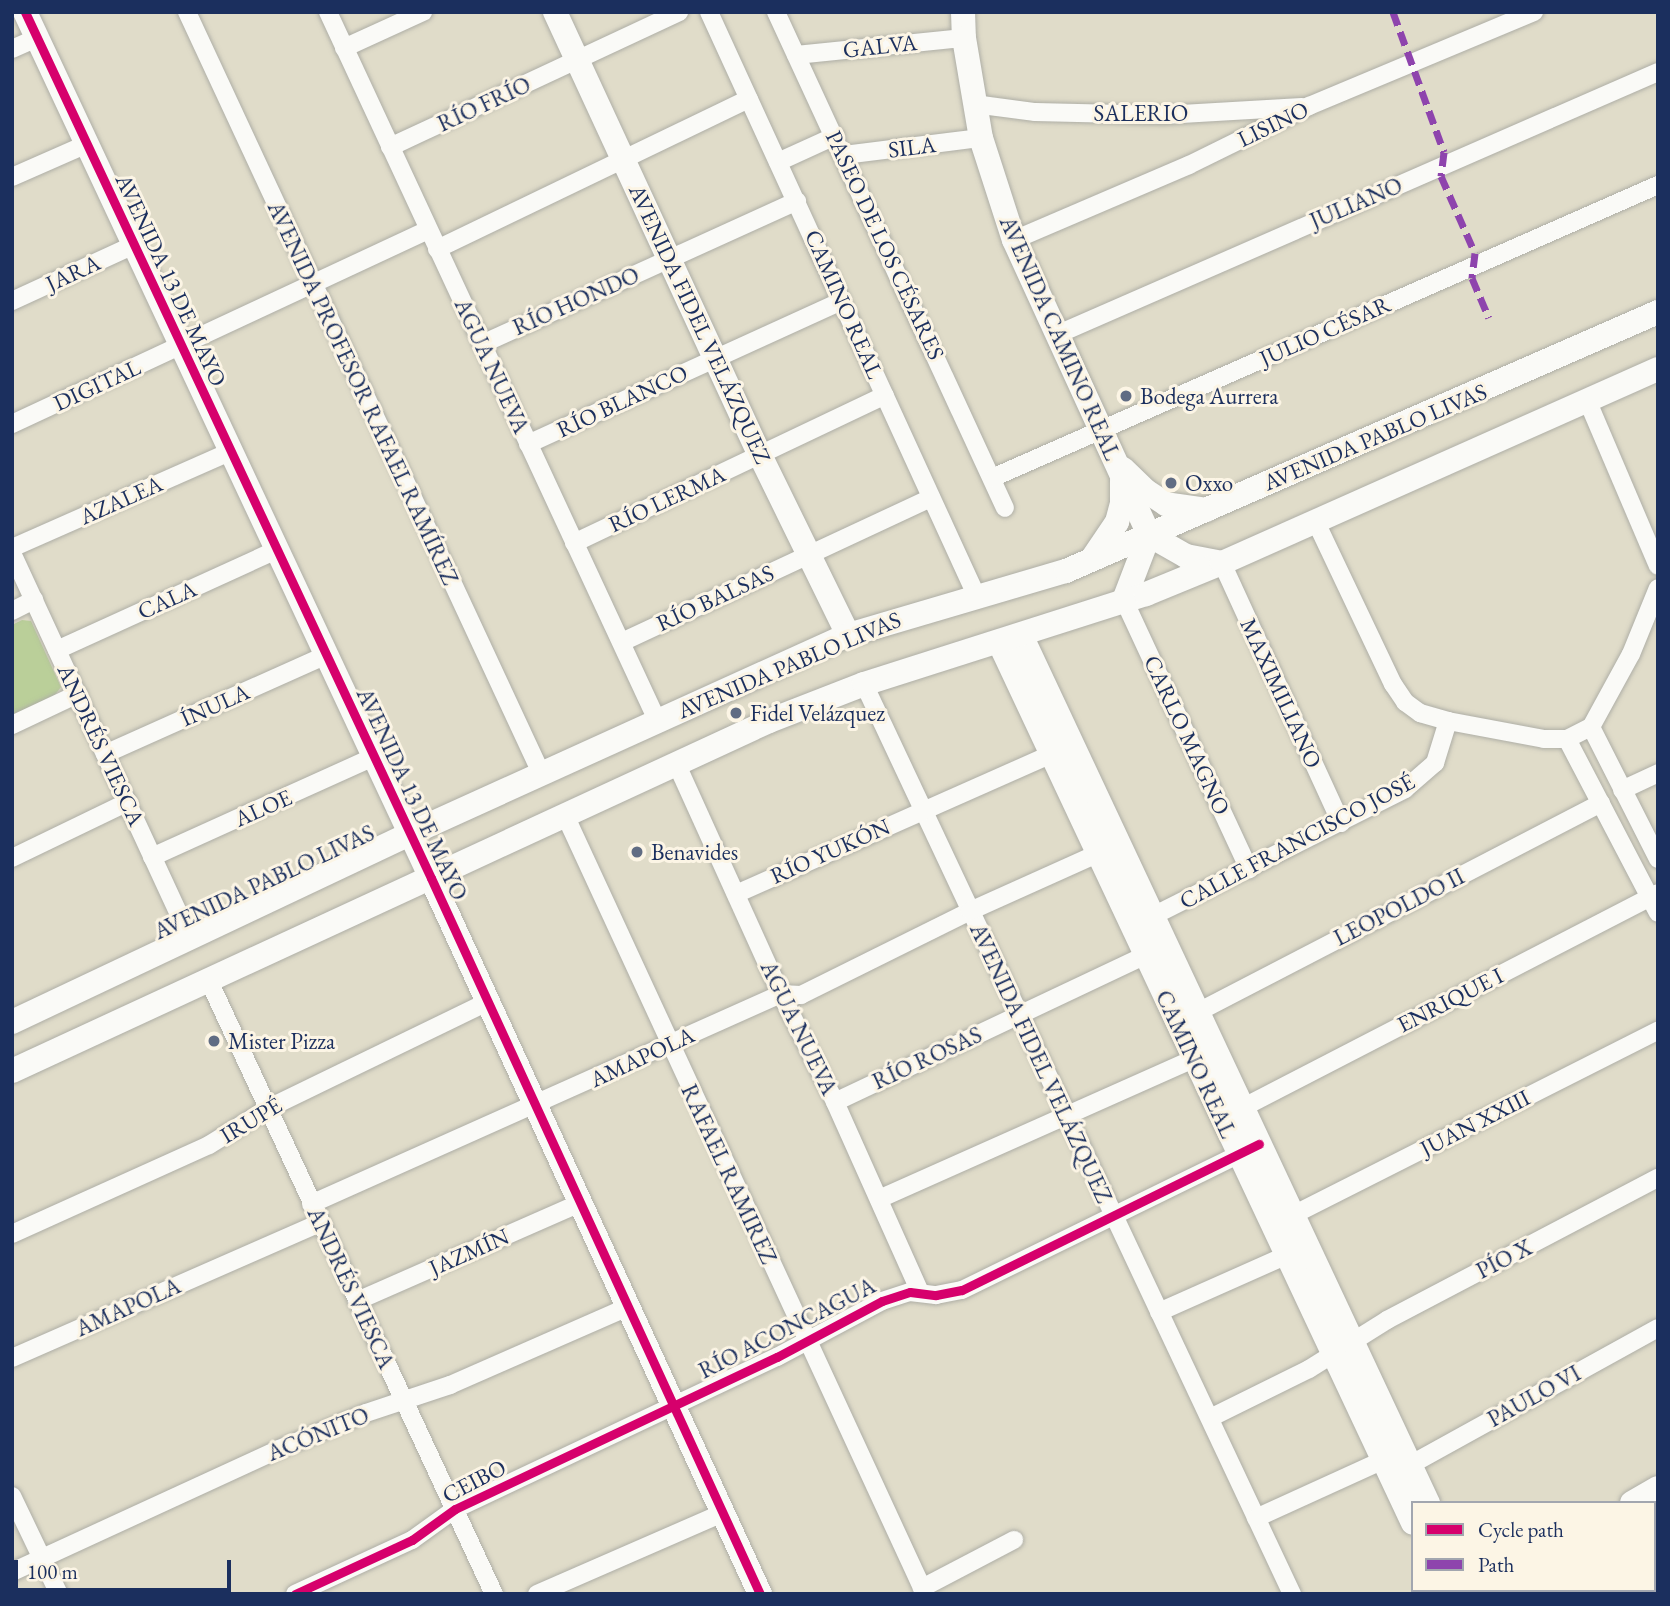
<!DOCTYPE html>
<meta charset="utf-8">
<style>
body{margin:0}
#map{position:relative;width:1670px;height:1606px;overflow:hidden;background:#e0dcc9;font-family:"EB Garamond",serif}
div>[style]{position:absolute}
.green>*{inset:0;background:#bacf99}
.roads{filter:drop-shadow(0 0 2px #aeaea6) drop-shadow(0 0 2px #aeaea6)}
.street>*{height:18px;margin:-9px;padding:0 9px;transform-origin:9px;border-radius:9px;background:#fafaf7}
.secondary>*{height:24px;margin:-12px;padding:0 12px;transform-origin:12px;border-radius:12px;background:#fafaf7}
.quiet>*{height:7px;margin-top:-3.5px;transform-origin:0;background:repeating-linear-gradient(90deg,#8e44ad 0 14px,transparent 0 21px)}
.cycleway>*{height:9px;margin:-4.5px;padding:0 4.5px;transform-origin:4.5px;border-radius:4.5px;background:#d6006c}
.dots>*{width:19px;height:19px;translate:-50% -50%;box-sizing:border-box;border:4px solid #fcf5e5;border-radius:50%}
span{translate:-50% -50%;white-space:nowrap;text-align:center;line-height:1.15;-webkit-text-stroke:6px #fcf5e5;paint-order:stroke}
.street-label{font-size:23px;color:#1b2f5e}
.poi-label{font-size:23px;color:#1b2f5e}
.left{translate:0 -50%;text-align:left}
.frame{position:absolute;inset:0;border:14px solid #1b2f5e;pointer-events:none}
.legend{position:absolute;left:1411px;top:1501px;width:245px;height:91px;box-sizing:border-box;background:#fcf5e5;border:2px solid #a2a6af;margin:0;padding:9px 12px;list-style:none;font-size:21px;color:#1b2f5e}
.legend li{display:flex;align-items:center;gap:14px;height:35px}
.legend b{width:35px;border:2px solid #a2a6af}
.scale{position:absolute;left:14px;top:1560px;width:217px;height:32px;box-sizing:border-box;border:4px solid #1b2f5e;border-top:0;padding-left:9px;font-size:21px;line-height:24px;white-space:nowrap;color:#1b2f5e;-webkit-text-stroke:5px #fcf5e5;paint-order:stroke}
</style>
<div id="map">
<div class="green">
<div style="clip-path:polygon(22px 620px,31px 621px,61px 687px,54px 696px,12px 716px,12px 625px)"></div>
</div>
<div class="roads">
<div class="street">
<div style="left:187px;top:12px;width:839px;rotate:65.05deg"></div>
<div style="left:328px;top:12px;width:781px;rotate:65.08deg"></div>
<div style="left:709px;top:12px;width:643px;rotate:65.39deg"></div>
<div style="left:776px;top:12px;width:546px;rotate:65.22deg"></div>
<div style="left:344px;top:48px;width:87px;rotate:-24.5deg"></div>
<div style="left:12px;top:49px;width:27px;rotate:-24deg"></div>
<div style="left:796px;top:55px;width:169px;rotate:-5.8deg"></div>
<div style="left:974px;top:104px;width:62px;rotate:7.5deg"></div>
<div style="left:1035px;top:112px;width:129px;rotate:1.3deg"></div>
<div style="left:1164px;top:115px;width:138px;rotate:-3.3deg"></div>
<div style="left:390px;top:147px;width:319px;rotate:-25deg"></div>
<div style="left:844px;top:155px;width:138px;rotate:-7.1deg"></div>
<div style="left:778px;top:162px;width:63px;rotate:-24.5deg"></div>
<div style="left:12px;top:177px;width:82px;rotate:-23.7deg"></div>
<div style="left:1014px;top:240px;width:190px;rotate:-23.2deg"></div>
<div style="left:1189px;top:165px;width:134px;rotate:-26.2deg"></div>
<div style="left:1309px;top:106px;width:244px;rotate:-22.7deg"></div>
<div style="left:437px;top:249px;width:346px;rotate:-25.7deg"></div>
<div style="left:12px;top:301px;width:134px;rotate:-24.7deg"></div>
<div style="left:1056px;top:335px;width:657px;rotate:-23.6deg"></div>
<div style="left:482px;top:344px;width:346px;rotate:-24.4deg"></div>
<div style="left:1588px;top:402px;width:178px;rotate:66.9deg"></div>
<div style="left:12px;top:424px;width:459px;rotate:-25deg"></div>
<div style="left:528px;top:444px;width:345px;rotate:-24.5deg"></div>
<div style="left:992px;top:478px;width:728px;rotate:-23.75deg"></div>
<div style="left:1315px;top:520px;width:182px;rotate:64.6deg"></div>
<div style="left:1393px;top:684px;width:22px;rotate:56deg"></div>
<div style="left:1405px;top:702px;width:19px;rotate:36deg"></div>
<div style="left:1420px;top:713px;width:29px;rotate:16deg"></div>
<div style="left:1448px;top:721px;width:98px;rotate:10.6deg"></div>
<div style="left:1544px;top:739px;width:23px"></div>
<div style="left:1567px;top:739px;width:27px;rotate:-27deg"></div>
<div style="left:1591px;top:727px;width:83px;rotate:-61.3deg"></div>
<div style="left:1631px;top:654px;width:71px;rotate:-67.8deg"></div>
<div style="left:574px;top:543px;width:344px;rotate:-25.4deg"></div>
<div style="left:12px;top:548px;width:238px;rotate:-23.8deg"></div>
<div style="left:12px;top:553px;width:424px;rotate:65.2deg"></div>
<div style="left:1222px;top:563px;width:286px;rotate:65.4deg"></div>
<div style="left:1124px;top:600px;width:297px;rotate:65.1deg"></div>
<div style="left:12px;top:611px;width:25px;rotate:-27deg"></div>
<div style="left:622px;top:642px;width:341px;rotate:-25deg"></div>
<div style="left:57px;top:650px;width:241px;rotate:-24.5deg"></div>
<div style="left:864px;top:684px;width:1006px;rotate:64.81deg"></div>
<div style="left:12px;top:725px;width:73px;rotate:-25.2deg"></div>
<div style="left:1591px;top:727px;width:148px;rotate:63.1deg"></div>
<div style="left:1567px;top:739px;width:196px;rotate:62.4deg"></div>
<div style="left:105px;top:754px;width:242px;rotate:-24.1deg"></div>
<div style="left:677px;top:765px;width:252px;rotate:65.6deg"></div>
<div style="left:781px;top:994px;width:121px;rotate:63.4deg"></div>
<div style="left:835px;top:1102px;width:208px;rotate:65.9deg"></div>
<div style="left:1622px;top:790px;width:40px;rotate:-25deg"></div>
<div style="left:565px;top:815px;width:858px;rotate:65.2deg"></div>
<div style="left:152px;top:857px;width:243px;rotate:-24.3deg"></div>
<div style="left:12px;top:858px;width:129px;rotate:-25.8deg"></div>
<div style="left:736px;top:894px;width:358px;rotate:-23.9deg"></div>
<div style="left:1153px;top:916px;width:282px;rotate:-26.7deg"></div>
<div style="left:1405px;top:789px;width:40px;rotate:-41deg"></div>
<div style="left:1435px;top:763px;width:44px;rotate:-72.8deg"></div>
<div style="left:209px;top:981px;width:676px;rotate:65.07deg"></div>
<div style="left:1198px;top:1012px;width:454px;rotate:-27.4deg"></div>
<div style="left:835px;top:1102px;width:353px;rotate:-25.3deg"></div>
<div style="left:1242px;top:1108px;width:468px;rotate:-27.3deg"></div>
<div style="left:879px;top:1199px;width:357px;rotate:-24deg"></div>
<div style="left:311px;top:1204px;width:515px;rotate:-24.08deg"></div>
<div style="left:781px;top:994px;width:20px;rotate:3deg"></div>
<div style="left:801px;top:995px;width:189px;rotate:-26.4deg"></div>
<div style="left:970px;top:911px;width:149px;rotate:-24.2deg"></div>
<div style="left:1293px;top:1215px;width:409px;rotate:-26.8deg"></div>
<div style="left:12px;top:1234px;width:216px;rotate:-24.3deg"></div>
<div style="left:209px;top:1145px;width:70px;rotate:-31.7deg"></div>
<div style="left:269px;top:1108px;width:242px;rotate:-25.9deg"></div>
<div style="left:357px;top:1301px;width:244px;rotate:-23.7deg"></div>
<div style="left:1159px;top:1312px;width:152px;rotate:-24deg"></div>
<div style="left:12px;top:1358px;width:336px;rotate:-23.7deg"></div>
<div style="left:1210px;top:1418px;width:110px;rotate:-26.3deg"></div>
<div style="left:1309px;top:1369px;width:92px;rotate:-32.1deg"></div>
<div style="left:1387px;top:1320px;width:306px;rotate:-27.7deg"></div>
<div style="left:1410px;top:1465px;width:283px;rotate:-28.9deg"></div>
<div style="left:12px;top:1496px;width:109px;rotate:64.4deg"></div>
<div style="left:1256px;top:1518px;width:140px;rotate:-24.5deg"></div>
<div style="left:12px;top:1572px;width:294px;rotate:-24.7deg"></div>
<div style="left:279px;top:1449px;width:94px;rotate:-22.5deg"></div>
<div style="left:366px;top:1413px;width:89px;rotate:-18.4deg"></div>
<div style="left:450px;top:1385px;width:194px;rotate:-23.7deg"></div>
<div style="left:922px;top:1588px;width:104px;rotate:-27.6deg"></div>
<div style="left:295px;top:1594px;width:129px;rotate:-24.8deg"></div>
<div style="left:412px;top:1540px;width:53px;rotate:-35.8deg"></div>
<div style="left:455px;top:1509px;width:356px;rotate:-25.3deg"></div>
<div style="left:777px;top:1357px;width:119px;rotate:-28.1deg"></div>
<div style="left:882px;top:1301px;width:29px;rotate:-18deg"></div>
<div style="left:910px;top:1292px;width:26px;rotate:7deg"></div>
<div style="left:936px;top:1295px;width:26px;rotate:-11deg"></div>
<div style="left:962px;top:1290px;width:321px;rotate:-26.1deg"></div>
<div style="left:537px;top:1594px;width:202px;rotate:-23.6deg"></div>
</div>
<div class="secondary">
<div style="left:25px;top:12px;width:956px;rotate:64.88deg"></div>
<div style="left:431px;top:878px;width:788px;rotate:65.32deg"></div>
<div style="left:555px;top:12px;width:488px;rotate:65.2deg"></div>
<div style="left:760px;top:455px;width:200px;rotate:63.9deg"></div>
<div style="left:963px;top:12px;width:26px;rotate:88deg"></div>
<div style="left:964px;top:38px;width:101px;rotate:80.4deg"></div>
<div style="left:981px;top:138px;width:107px;rotate:72.1deg"></div>
<div style="left:1014px;top:240px;width:324px;rotate:65.4deg"></div>
<div style="left:1123px;top:469px;width:32px;rotate:44deg"></div>
<div style="left:1146px;top:491px;width:24px;rotate:33deg"></div>
<div style="left:1166px;top:504px;width:41px;rotate:8.3deg"></div>
<div style="left:1149px;top:535px;width:43px;rotate:29.6deg"></div>
<div style="left:1186px;top:556px;width:37px;rotate:11deg"></div>
<div style="left:1092px;top:559px;width:45px;rotate:-56deg"></div>
<div style="left:1117px;top:522px;width:20px;rotate:-75deg"></div>
<div style="left:1122px;top:503px;width:22px;rotate:-90deg"></div>
<div style="left:1124px;top:600px;width:70px;rotate:-69deg"></div>
<div style="left:1021px;top:635px;width:959px;rotate:64.88deg"></div>
<div style="left:999px;top:642px;width:973px;rotate:64.83deg"></div>
<div style="left:12px;top:1022px;width:439px;rotate:-25.3deg"></div>
<div style="left:409px;top:834px;width:482px;rotate:-24.4deg"></div>
<div style="left:848px;top:635px;width:227px;rotate:-16.4deg"></div>
<div style="left:1066px;top:571px;width:646px;rotate:-23.63deg"></div>
<div style="left:12px;top:1071px;width:834px;rotate:-24.81deg"></div>
<div style="left:769px;top:721px;width:102px;rotate:-21.3deg"></div>
<div style="left:864px;top:684px;width:296px;rotate:-17.7deg"></div>
<div style="left:1146px;top:594px;width:82px;rotate:-22.2deg"></div>
<div style="left:1222px;top:563px;width:477px;rotate:-24deg"></div>
<div style="left:1632px;top:1503px;width:30px;rotate:-30deg"></div>
<div style="left:1654px;top:1532px;width:4px;rotate:-27deg"></div>
<div style="left:1444px;top:1590px;width:4px;rotate:63deg"></div>
<div style="left:1473px;top:1594px;width:7px;rotate:-34deg"></div>
<div style="left:1544px;top:1594px;width:7px;rotate:-34deg"></div>
</div>
</div>
<div class="quiet">
<div style="left:1393px;top:12px;width:149px;rotate:70deg"></div>
<div style="left:1444px;top:152px;width:24px;rotate:97deg"></div>
<div style="left:1441px;top:176px;width:84px;rotate:66.2deg"></div>
<div style="left:1475px;top:253px;width:25px;rotate:97deg"></div>
<div style="left:1472px;top:278px;width:43px;rotate:67deg"></div>
</div>
<div class="cycleway">
<div style="left:25px;top:12px;width:956px;rotate:64.88deg"></div>
<div style="left:431px;top:878px;width:788px;rotate:65.32deg"></div>
<div style="left:295px;top:1594px;width:129px;rotate:-24.8deg"></div>
<div style="left:412px;top:1540px;width:53px;rotate:-35.8deg"></div>
<div style="left:455px;top:1509px;width:356px;rotate:-25.3deg"></div>
<div style="left:777px;top:1357px;width:119px;rotate:-28.1deg"></div>
<div style="left:882px;top:1301px;width:29px;rotate:-18deg"></div>
<div style="left:910px;top:1292px;width:26px;rotate:7deg"></div>
<div style="left:936px;top:1295px;width:26px;rotate:-11deg"></div>
<div style="left:962px;top:1290px;width:331px;rotate:-26.2deg"></div>
</div>
<div class="dots">
<div style="left:1126px;top:396px;background:#606c83"></div>
<div style="left:1171px;top:483px;background:#606c83"></div>
<div style="left:736px;top:713px;background:#606c83"></div>
<div style="left:637px;top:852px;background:#606c83"></div>
<div style="left:214px;top:1041px;background:#606c83"></div>
</div>
<div class="street-label">
<span style="left:880px;top:46px;rotate:-6deg">GALVA</span>
<span style="left:484px;top:104px;rotate:-25deg">RÍO FRÍO</span>
<span style="left:1141px;top:113px">SALERIO</span>
<span style="left:1273px;top:124px;rotate:-26deg">LISINO</span>
<span style="left:912px;top:147px;rotate:-7deg">SILA</span>
<span style="left:1356px;top:203px;rotate:-23deg">JULIANO</span>
<span style="left:885px;top:245px;rotate:65deg">PASEO DE LOS CÉSARES</span>
<span style="left:73px;top:273px;rotate:-25deg">JARA</span>
<span style="left:171px;top:280px;rotate:65deg">AVENIDA 13 DE MAYO</span>
<span style="left:576px;top:301px;rotate:-24deg">RÍO HONDO</span>
<span style="left:844px;top:304px;rotate:66deg">CAMINO REAL</span>
<span style="left:700px;top:324px;rotate:65deg">AVENIDA FIDEL VELÁZQUEZ</span>
<span style="left:1325px;top:331px;rotate:-24deg">JULIO CÉSAR</span>
<span style="left:1060px;top:338px;rotate:66deg">AVENIDA CAMINO REAL</span>
<span style="left:492px;top:366px;rotate:65deg">AGUA NUEVA</span>
<span style="left:97px;top:385px;rotate:-25deg">DIGITAL</span>
<span style="left:363px;top:393px;rotate:65deg">AVENIDA PROFESOR RAFAEL RAMÍREZ</span>
<span style="left:622px;top:401px;rotate:-25deg">RÍO BLANCO</span>
<span style="left:1375px;top:437px;rotate:-23deg">AVENIDA PABLO LIVAS</span>
<span style="left:667px;top:499px;rotate:-25deg">RÍO LERMA</span>
<span style="left:121px;top:500px;rotate:-24deg">AZALEA</span>
<span style="left:715px;top:598px;rotate:-25deg">RÍO BALSAS</span>
<span style="left:167px;top:600px;rotate:-24deg">CALA</span>
<span style="left:789px;top:665px;rotate:-23deg">AVENIDA PABLO LIVAS</span>
<span style="left:1281px;top:693px;rotate:65deg">MAXIMILIANO</span>
<span style="left:215px;top:705px;rotate:-24deg">ÍNULA</span>
<span style="left:1187px;top:735px;rotate:65deg">CARLO MAGNO</span>
<span style="left:101px;top:745px;rotate:65deg">ANDRÉS VIESCA</span>
<span style="left:412px;top:794px;rotate:65deg">AVENIDA 13 DE MAYO</span>
<span style="left:263px;top:808px;rotate:-24deg">ALOE</span>
<span style="left:1297px;top:841px;rotate:-28deg">CALLE FRANCISCO JOSÉ</span>
<span style="left:830px;top:851px;rotate:-24deg">RÍO YUKÓN</span>
<span style="left:264px;top:882px;rotate:-25deg">AVENIDA PABLO LIVAS</span>
<span style="left:1399px;top:907px;rotate:-27deg">LEOPOLDO II</span>
<span style="left:1450px;top:1000px;rotate:-27deg">ENRIQUE I</span>
<span style="left:799px;top:1028px;rotate:64deg">AGUA NUEVA</span>
<span style="left:642px;top:1057px;rotate:-25deg">AMAPOLA</span>
<span style="left:927px;top:1058px;rotate:-25deg">RÍO ROSAS</span>
<span style="left:1041px;top:1063px;rotate:65deg">AVENIDA FIDEL VELÁZQUEZ</span>
<span style="left:1196px;top:1064px;rotate:65deg">CAMINO REAL</span>
<span style="left:251px;top:1120px;rotate:-31deg">IRUPÉ</span>
<span style="left:1475px;top:1123px;rotate:-27deg">JUAN XXIII</span>
<span style="left:729px;top:1174px;rotate:65deg">RAFAEL RAMIREZ</span>
<span style="left:469px;top:1252px;rotate:-24deg">JAZMÍN</span>
<span style="left:1504px;top:1259px;rotate:-27deg">PÍO X</span>
<span style="left:351px;top:1288px;rotate:65deg">ANDRÉS VIESCA</span>
<span style="left:128px;top:1307px;rotate:-24deg">AMAPOLA</span>
<span style="left:787px;top:1328px;rotate:-27deg">RÍO ACONCAGUA</span>
<span style="left:1534px;top:1396px;rotate:-29deg">PAULO VI</span>
<span style="left:318px;top:1434px;rotate:-22deg">ACÓNITO</span>
<span style="left:474px;top:1481px;rotate:-27deg">CEIBO</span>
</div>
<div class="poi-label">
<span class="left" style="left:1140px;top:396px">Bodega Aurrera</span>
<span class="left" style="left:1185px;top:483px">Oxxo</span>
<span class="left" style="left:750px;top:713px">Fidel Velázquez</span>
<span class="left" style="left:651px;top:852px">Benavides</span>
<span class="left" style="left:228px;top:1041px">Mister Pizza</span>
</div>
<div class="frame"></div>
<ul class="legend">
<li><b style="height:9px;background:#d6006c"></b>Cycle path</li>
<li><b style="height:9px;background:#8e44ad"></b>Path</li>
</ul>
<div class="scale">100 m</div>
</div>
